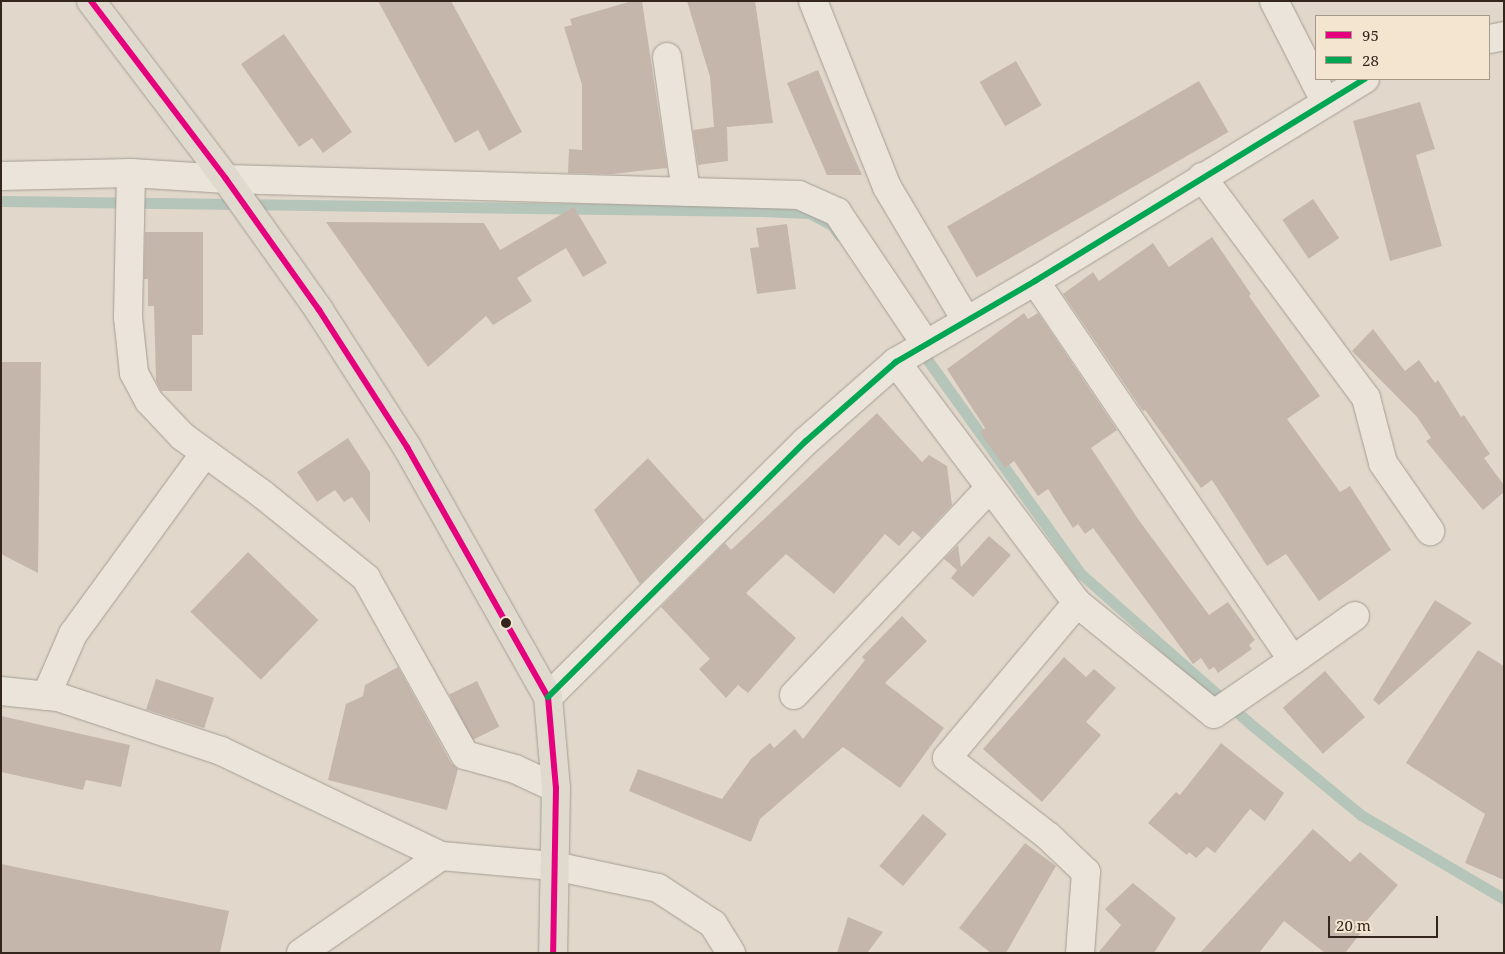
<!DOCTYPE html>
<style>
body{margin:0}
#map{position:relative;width:1505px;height:954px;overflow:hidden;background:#e1d8cb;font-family:"Noto Serif",serif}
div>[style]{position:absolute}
.stream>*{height:11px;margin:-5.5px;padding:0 5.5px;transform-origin:5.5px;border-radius:5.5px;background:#b6c5ba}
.building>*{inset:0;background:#c5b6ac;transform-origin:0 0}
.roads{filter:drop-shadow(0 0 1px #a69d94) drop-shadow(0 0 1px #a69d94)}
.minor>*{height:28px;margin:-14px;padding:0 14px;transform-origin:14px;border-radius:14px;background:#eae4db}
.major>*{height:28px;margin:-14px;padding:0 14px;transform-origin:14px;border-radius:14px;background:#e0d9ce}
.bus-1>*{height:6px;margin:-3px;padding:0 3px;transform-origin:3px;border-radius:3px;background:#e5007d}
.bus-2>*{height:6px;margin:-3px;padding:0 3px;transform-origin:3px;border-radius:3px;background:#00a651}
.dots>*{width:14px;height:14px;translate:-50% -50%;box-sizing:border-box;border:2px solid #f3e5d0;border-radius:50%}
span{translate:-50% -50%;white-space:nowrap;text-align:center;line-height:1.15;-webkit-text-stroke:5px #f3e5d0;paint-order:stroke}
.frame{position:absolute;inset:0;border:2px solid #34261d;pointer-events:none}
.legend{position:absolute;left:1315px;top:15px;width:175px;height:65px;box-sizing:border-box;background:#f3e5d0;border:1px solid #a79988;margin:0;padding:6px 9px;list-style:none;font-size:15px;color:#34261d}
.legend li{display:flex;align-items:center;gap:10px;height:25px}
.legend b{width:25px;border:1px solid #a79988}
.scale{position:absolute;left:1328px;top:916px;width:110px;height:22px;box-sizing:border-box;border:2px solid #34261d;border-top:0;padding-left:6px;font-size:15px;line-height:18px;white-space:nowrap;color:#34261d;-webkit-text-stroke:4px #f3e5d0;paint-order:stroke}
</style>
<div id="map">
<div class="stream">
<div style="left:1px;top:201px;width:761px;rotate:0.75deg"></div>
<div style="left:762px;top:211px;width:47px;rotate:2.4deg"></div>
<div style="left:809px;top:213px;width:27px;rotate:28deg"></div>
<div style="left:833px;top:226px;width:11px;rotate:56deg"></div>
<div style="left:919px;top:348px;width:277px;rotate:54.4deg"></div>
<div style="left:1080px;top:573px;width:231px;rotate:41.5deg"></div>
<div style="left:1253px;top:726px;width:140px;rotate:39.5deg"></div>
<div style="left:1361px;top:815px;width:166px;rotate:30.4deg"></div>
</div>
<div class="building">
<div style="clip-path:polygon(378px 1px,451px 1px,522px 132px,489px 151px,478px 130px,455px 143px)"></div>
<div style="clip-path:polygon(632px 1px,642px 1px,667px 168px,612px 174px,568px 173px,569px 149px,582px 150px,582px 85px,564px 27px,572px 25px,570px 19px)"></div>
<div style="clip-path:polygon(687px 1px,755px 1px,773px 123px,727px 127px,728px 161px,698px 165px,693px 130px,714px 127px,710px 77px)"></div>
<div style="clip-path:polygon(284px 34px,352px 132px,323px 153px,312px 138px,299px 147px,241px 64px)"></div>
<div style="left:1016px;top:61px;width:51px;height:42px;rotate:60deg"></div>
<div style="clip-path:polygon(818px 70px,846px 139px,862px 175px,827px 175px,787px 83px)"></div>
<div style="left:1199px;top:81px;width:59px;height:291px;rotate:60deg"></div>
<div style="clip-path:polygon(1420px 102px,1435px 149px,1416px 155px,1442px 246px,1390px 261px,1353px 121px)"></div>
<div style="left:1313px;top:199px;width:47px;height:37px;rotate:56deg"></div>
<div style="clip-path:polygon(574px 207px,607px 263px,583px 277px,566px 248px,517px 278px,532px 301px,493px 325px,486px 316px,428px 367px,326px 222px,484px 223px,500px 250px)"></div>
<div style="clip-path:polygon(787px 224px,796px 289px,757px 294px,750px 248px,759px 247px,756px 228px)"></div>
<div style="clip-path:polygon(145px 232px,203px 232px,203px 335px,192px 335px,192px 391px,161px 391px,156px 381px,154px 306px,148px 306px,148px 279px,144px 279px)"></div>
<div style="clip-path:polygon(1212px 237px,1251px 294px,1249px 296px,1320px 396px,1287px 419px,1340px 492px,1350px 486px,1391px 550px,1319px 601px,1286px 554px,1267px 566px,1212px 480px,1201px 488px,1145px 410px,1143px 411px,1063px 294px,1093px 272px,1099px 281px,1153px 243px,1169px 267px)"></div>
<div style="clip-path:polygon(1024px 313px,1028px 319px,1038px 313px,1117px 430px,1091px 448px,1138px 519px,1209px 615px,1228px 602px,1255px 640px,1249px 645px,1252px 649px,1218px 673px,1214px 667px,1209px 670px,1201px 658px,1193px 664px,1093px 528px,1085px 534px,1078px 524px,1073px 528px,1048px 489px,1038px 496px,1014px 461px,1005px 468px,980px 432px,985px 428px,947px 369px)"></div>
<div style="clip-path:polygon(1373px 329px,1405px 371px,1419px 360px,1435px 383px,1438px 380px,1461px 417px,1464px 415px,1490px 454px,1484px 458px,1504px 485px,1504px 492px,1483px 510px,1426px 441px,1431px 438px,1417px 417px,1352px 351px)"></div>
<div style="clip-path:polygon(1px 362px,41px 362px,38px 573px,1px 554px)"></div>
<div style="clip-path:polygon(877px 413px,922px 462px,929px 455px,947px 466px,952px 505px,921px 538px,913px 531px,899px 546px,885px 534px,834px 594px,786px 554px,746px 593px,796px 638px,748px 693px,738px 685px,726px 698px,699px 669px,710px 659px,661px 607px,725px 543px,731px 550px)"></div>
<div style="clip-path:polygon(348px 438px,370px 472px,370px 523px,352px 497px,344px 502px,335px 490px,317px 502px,297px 472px)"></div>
<div style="clip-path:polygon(648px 458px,704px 520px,640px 584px,594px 510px)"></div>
<div style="clip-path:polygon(989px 536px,1011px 555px,973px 597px,951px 578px,957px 570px,944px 559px,958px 545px,961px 567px)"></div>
<div style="left:248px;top:552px;width:98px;height:83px;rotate:44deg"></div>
<div style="clip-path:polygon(1435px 600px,1472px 623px,1379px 705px,1373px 700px)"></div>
<div style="clip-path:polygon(902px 616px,927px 641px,885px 683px,944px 728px,900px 788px,843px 747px,760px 819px,751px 842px,629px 791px,638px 769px,722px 799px,751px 759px,770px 743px,774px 748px,795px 729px,803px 739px,865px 660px,862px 657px)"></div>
<div style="clip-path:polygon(1478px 650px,1504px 666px,1504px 880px,1465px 863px,1485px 814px,1406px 763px)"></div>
<div style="clip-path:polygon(1064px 657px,1086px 677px,1094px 669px,1116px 688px,1086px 722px,1101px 735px,1042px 802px,983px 749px)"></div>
<div style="clip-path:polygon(398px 667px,451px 763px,458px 769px,447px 810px,328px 780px,346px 704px,363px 696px,365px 685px)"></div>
<div style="left:1325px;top:671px;width:61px;height:56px;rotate:49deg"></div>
<div style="left:156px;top:679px;width:61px;height:32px;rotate:18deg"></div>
<div style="left:477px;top:681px;width:51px;height:31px;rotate:64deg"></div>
<div style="clip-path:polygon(1px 716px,130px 745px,121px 787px,86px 780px,83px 790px,1px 772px)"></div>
<div style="clip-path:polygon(1221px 743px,1284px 793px,1265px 821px,1250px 809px,1215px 853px,1207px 847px,1196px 858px,1189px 852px,1187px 855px,1148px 823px,1176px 792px,1180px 795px)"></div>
<div style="left:923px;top:814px;width:31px;height:68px;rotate:40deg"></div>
<div style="clip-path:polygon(1313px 829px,1350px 862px,1360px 852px,1398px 885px,1357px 932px,1360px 934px,1345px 953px,1325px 953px,1284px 921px,1259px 953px,1200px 953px)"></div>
<div style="clip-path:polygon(1025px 843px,1056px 866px,1006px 953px,991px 953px,959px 928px)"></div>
<div style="clip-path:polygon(1px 864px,229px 911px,220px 953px,1px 953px)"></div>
<div style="clip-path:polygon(1133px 883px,1176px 918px,1154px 953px,1098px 953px,1121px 925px,1105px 909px)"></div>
<div style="clip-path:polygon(848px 917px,883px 932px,867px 953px,837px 953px)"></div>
</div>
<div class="roads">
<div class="minor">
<div style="left:813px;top:1px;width:200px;rotate:68.3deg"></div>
<div style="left:887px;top:187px;width:155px;rotate:59.3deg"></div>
<div style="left:1274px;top:1px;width:112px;rotate:63deg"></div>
<div style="left:1489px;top:39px;width:15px;rotate:-11deg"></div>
<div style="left:667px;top:57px;width:136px;rotate:82deg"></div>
<div style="left:131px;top:173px;width:144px;rotate:91.2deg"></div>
<div style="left:128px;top:317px;width:56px;rotate:83.9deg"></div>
<div style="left:134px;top:373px;width:32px;rotate:62deg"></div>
<div style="left:149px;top:401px;width:48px;rotate:46.7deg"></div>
<div style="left:182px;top:436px;width:99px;rotate:35.9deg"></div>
<div style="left:262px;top:494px;width:134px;rotate:38.9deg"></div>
<div style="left:366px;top:578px;width:203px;rotate:60.8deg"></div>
<div style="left:465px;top:755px;width:52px;rotate:15.6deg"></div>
<div style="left:515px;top:769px;width:45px;rotate:24.9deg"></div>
<div style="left:1px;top:176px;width:130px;rotate:-1.3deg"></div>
<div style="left:131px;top:173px;width:95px;rotate:3.6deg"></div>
<div style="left:226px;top:179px;width:573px;rotate:1.6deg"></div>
<div style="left:799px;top:195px;width:42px;rotate:24.1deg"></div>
<div style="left:837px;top:212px;width:158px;rotate:56.1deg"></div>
<div style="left:1202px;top:177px;width:275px;rotate:53.4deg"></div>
<div style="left:1366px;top:398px;width:67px;rotate:75.3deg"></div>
<div style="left:1383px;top:463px;width:83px;rotate:55.3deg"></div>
<div style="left:1035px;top:281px;width:458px;rotate:55.8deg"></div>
<div style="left:1293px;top:660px;width:76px;rotate:-35.4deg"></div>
<div style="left:896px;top:362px;width:301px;rotate:53.1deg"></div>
<div style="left:1077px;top:603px;width:176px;rotate:39deg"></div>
<div style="left:1214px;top:714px;width:96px;rotate:-34.4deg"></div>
<div style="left:1077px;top:603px;width:202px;rotate:130deg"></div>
<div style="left:947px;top:758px;width:128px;rotate:37.7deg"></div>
<div style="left:1048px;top:836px;width:52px;rotate:43.5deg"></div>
<div style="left:1086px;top:872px;width:81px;rotate:94.2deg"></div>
<div style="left:1px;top:691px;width:57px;rotate:6deg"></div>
<div style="left:58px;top:697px;width:172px;rotate:18.3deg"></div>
<div style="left:221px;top:751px;width:244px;rotate:25.5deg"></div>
<div style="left:441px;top:856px;width:113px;rotate:5.1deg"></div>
<div style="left:554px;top:866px;width:106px;rotate:11.9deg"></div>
<div style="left:658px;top:888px;width:66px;rotate:33.2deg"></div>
<div style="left:713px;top:924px;width:34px;rotate:58deg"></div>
<div style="left:794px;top:695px;width:284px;rotate:-46.6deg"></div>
<div style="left:46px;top:696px;width:68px;rotate:-66.5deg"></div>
<div style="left:73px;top:634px;width:224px;rotate:-53.9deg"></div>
<div style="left:548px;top:697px;width:363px;rotate:-44.8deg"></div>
<div style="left:806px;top:441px;width:120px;rotate:-41.3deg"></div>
<div style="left:896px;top:362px;width:161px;rotate:-30.2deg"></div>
<div style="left:1035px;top:281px;width:387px;rotate:-31.5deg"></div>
<div style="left:301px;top:953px;width:170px;rotate:-34.7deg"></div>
</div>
<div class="major">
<div style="left:91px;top:1px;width:223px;rotate:52.8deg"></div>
<div style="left:226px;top:179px;width:161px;rotate:54.6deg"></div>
<div style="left:319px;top:310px;width:163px;rotate:57.3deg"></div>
<div style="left:407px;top:447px;width:287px;rotate:60.6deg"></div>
<div style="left:548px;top:697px;width:91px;rotate:85deg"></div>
<div style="left:556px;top:788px;width:165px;rotate:91deg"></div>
</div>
</div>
<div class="bus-1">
<div style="left:91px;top:1px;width:223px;rotate:52.8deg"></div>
<div style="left:226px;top:179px;width:161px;rotate:54.6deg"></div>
<div style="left:319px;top:310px;width:163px;rotate:57.3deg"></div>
<div style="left:407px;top:447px;width:287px;rotate:60.6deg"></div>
<div style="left:548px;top:697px;width:91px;rotate:85deg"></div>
<div style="left:556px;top:788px;width:165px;rotate:91deg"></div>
</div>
<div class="bus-2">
<div style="left:548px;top:697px;width:363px;rotate:-44.8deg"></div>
<div style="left:806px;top:441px;width:120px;rotate:-41.3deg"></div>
<div style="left:896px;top:362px;width:161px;rotate:-30.2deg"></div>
<div style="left:1035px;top:281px;width:387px;rotate:-31.5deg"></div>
</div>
<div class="dots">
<div style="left:506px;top:623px;background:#34261d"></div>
</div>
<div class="frame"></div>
<ul class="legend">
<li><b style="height:6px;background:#e5007d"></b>95</li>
<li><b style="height:6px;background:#00a651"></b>28</li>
</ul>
<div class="scale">20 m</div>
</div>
